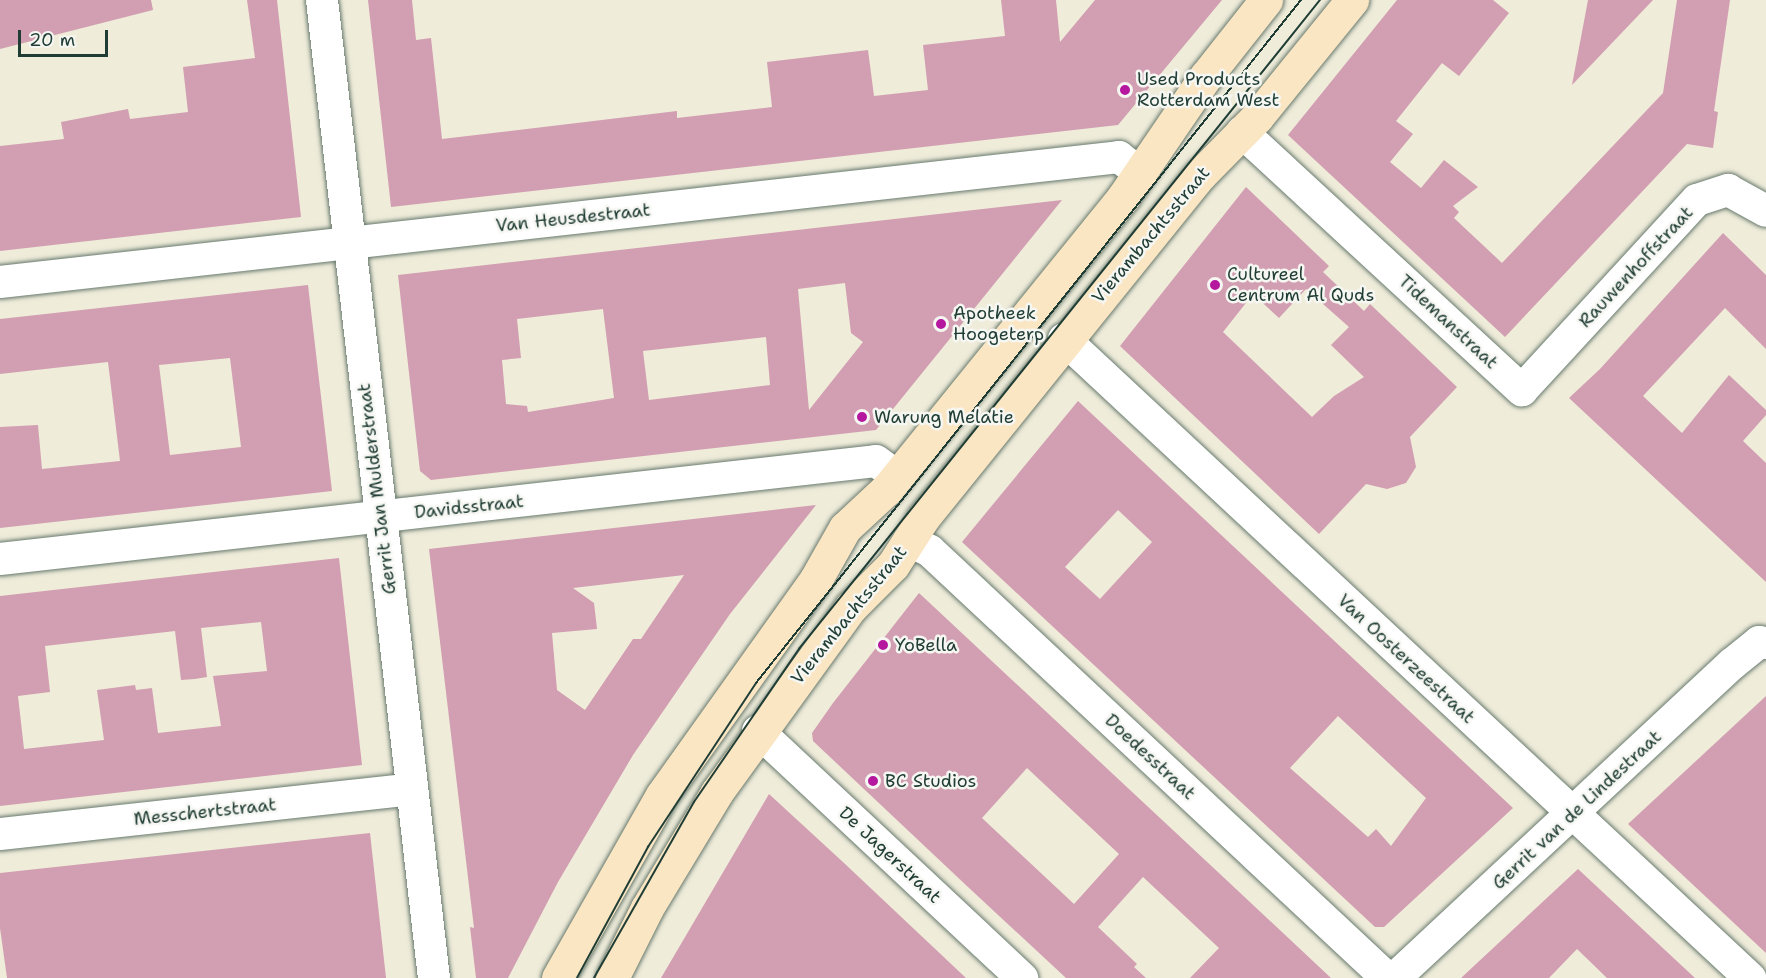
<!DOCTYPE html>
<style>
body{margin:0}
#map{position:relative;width:1766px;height:978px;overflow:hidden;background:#efecda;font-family:"Shantell Sans",sans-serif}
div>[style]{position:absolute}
.building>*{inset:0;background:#d29eb1}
.roads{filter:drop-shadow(0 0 2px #687a6e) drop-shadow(0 0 2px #687a6e)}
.street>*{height:32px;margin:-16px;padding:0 16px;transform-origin:16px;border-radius:16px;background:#fff}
.secondary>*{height:33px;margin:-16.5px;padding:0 16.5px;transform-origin:16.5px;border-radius:16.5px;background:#fbe6c4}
.tram>*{height:1.5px;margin:-0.75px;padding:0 0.75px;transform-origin:0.75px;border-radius:0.75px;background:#1f3d34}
.dots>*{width:16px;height:16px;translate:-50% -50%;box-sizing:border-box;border:3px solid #f6f6f2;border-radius:50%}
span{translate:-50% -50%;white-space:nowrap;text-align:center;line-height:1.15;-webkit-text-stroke:5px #f6f6f2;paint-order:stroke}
.poi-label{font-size:18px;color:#1f3d34}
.left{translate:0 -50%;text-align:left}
.street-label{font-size:18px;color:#1f3d34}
.scale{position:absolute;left:18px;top:30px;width:90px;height:27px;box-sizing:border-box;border:3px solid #1f3d34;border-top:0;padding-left:8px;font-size:18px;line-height:21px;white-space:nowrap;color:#1f3d34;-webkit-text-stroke:4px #f6f6f2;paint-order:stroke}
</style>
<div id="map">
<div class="building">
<div style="clip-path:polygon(0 0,151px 0,153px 10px,0 49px)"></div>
<div style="clip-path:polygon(247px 0,277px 0,301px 217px,0 251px,0 146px,64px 139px,61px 122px,128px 109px,130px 119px,188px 112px,183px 67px,255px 58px)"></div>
<div style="clip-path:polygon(368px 0,412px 0,416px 40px,431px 38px,442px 139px,677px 111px,677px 118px,772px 107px,767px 62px,868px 50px,874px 96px,928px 90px,923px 45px,1005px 36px,1001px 0,1056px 0,1060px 42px,1095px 0,1222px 0,1118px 125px,391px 207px)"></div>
<div style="clip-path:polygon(1397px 0,1493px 0,1509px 13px,1459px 76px,1442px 63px,1396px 121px,1413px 134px,1390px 162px,1421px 188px,1444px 160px,1478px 187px,1453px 206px,1459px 212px,1454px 218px,1502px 263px,1663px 93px,1677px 0,1730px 0,1714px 111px,1718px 112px,1713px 148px,1687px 144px,1505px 337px,1288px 135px)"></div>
<div style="clip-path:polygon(1588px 0,1653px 0,1572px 85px)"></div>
<div style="clip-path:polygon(evenodd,1246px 187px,1329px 266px,1323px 272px,1364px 311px,1370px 304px,1457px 387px,1410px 437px,1416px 467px,1406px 483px,1387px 489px,1366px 484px,1319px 534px,1120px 346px,1246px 187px,1306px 289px,1349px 327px,1331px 345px,1364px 377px,1334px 396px,1312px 417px,1223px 332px,1253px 294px,1279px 318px,1306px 289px)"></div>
<div style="clip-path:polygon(evenodd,1062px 200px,876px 430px,431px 480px,420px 471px,398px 275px,1062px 200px,845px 283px,851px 333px,863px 342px,809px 410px,798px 289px,845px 283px,1062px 200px,603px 309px,614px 398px,528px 412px,527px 406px,506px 404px,502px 360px,521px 358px,517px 319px,603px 309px,1062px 200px,766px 337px,770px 385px,649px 400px,643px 351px,766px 337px)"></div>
<div style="clip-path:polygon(1723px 233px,1766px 275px,1766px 349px,1725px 308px,1643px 396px,1682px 433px,1729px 375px,1766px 410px,1766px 415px,1743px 441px,1766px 463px,1766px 582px,1569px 398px,1600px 369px)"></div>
<div style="clip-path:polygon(evenodd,308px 285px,332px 491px,0 528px,0 427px,38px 425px,42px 469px,120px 461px,108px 362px,0 374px,0 319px,308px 285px,230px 358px,241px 447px,170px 455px,159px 365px,230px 358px)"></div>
<div style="clip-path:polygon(evenodd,1078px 401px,1513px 808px,1384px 927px,1375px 927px,962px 542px,1078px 401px,1118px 510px,1152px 542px,1100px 599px,1065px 567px,1118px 510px,1078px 401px,1338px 716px,1426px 798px,1391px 846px,1376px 829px,1368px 837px,1290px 768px,1338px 716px)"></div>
<div style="clip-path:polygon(evenodd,816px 505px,730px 614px,633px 755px,558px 882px,508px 978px,476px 978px,470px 927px,474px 928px,429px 549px,816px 505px,684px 575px,641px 639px,633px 639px,585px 710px,557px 690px,552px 633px,597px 629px,594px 603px,573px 588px,684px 575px)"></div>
<div style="clip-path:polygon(evenodd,339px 558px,362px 765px,0 806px,0 596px,339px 558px,261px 622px,267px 671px,213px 676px,221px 726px,158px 733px,152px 688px,136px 690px,135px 685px,97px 690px,104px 740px,24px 749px,18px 696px,50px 692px,45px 646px,175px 631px,181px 680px,195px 679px,207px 677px,201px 628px,261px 622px)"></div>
<div style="clip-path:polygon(evenodd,919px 593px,1220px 874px,1331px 978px,1190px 978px,1219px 948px,1143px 877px,1098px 927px,1137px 964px,1134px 967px,1146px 978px,1066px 978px,968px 887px,813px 741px,812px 733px,833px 703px,919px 593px,1027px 768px,1119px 854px,1074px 904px,982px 818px,1027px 768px)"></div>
<div style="clip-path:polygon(1766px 696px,1766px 953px,1628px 824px)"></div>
<div style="clip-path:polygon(769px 794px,844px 863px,966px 978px,661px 978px)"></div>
<div style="clip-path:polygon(370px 833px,386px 978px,7px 978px,0 928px,0 873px)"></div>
<div style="clip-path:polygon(1578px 869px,1695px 978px,1607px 978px,1577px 949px,1549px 978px,1461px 978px)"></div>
</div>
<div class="roads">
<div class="street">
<div style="left:322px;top:0;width:984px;rotate:83.47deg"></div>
<div style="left:1242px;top:132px;width:381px;rotate:42.7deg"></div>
<div style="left:1522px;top:390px;width:258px;rotate:-47.4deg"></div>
<div style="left:1697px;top:200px;width:33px;rotate:-18deg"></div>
<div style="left:1728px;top:190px;width:43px;rotate:28.9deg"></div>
<div style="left:0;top:282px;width:1126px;rotate:-6.37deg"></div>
<div style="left:1119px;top:157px;width:28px;rotate:38deg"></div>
<div style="left:1064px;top:339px;width:938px;rotate:42.97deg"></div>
<div style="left:909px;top:541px;width:23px;rotate:25deg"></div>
<div style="left:930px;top:551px;width:625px;rotate:43.06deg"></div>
<div style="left:0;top:559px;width:881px;rotate:-6.38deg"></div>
<div style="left:876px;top:461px;width:27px;rotate:36deg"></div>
<div style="left:758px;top:731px;width:362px;rotate:43.1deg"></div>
<div style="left:0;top:834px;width:413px;rotate:-6.2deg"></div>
<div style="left:1395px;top:978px;width:461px;rotate:-43deg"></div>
<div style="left:1732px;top:664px;width:35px;rotate:-39deg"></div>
<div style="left:1759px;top:642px;width:7px;rotate:8deg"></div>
</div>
<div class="secondary">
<div style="left:558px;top:978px;width:210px;rotate:-60.4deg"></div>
<div style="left:662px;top:795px;width:265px;rotate:-54.5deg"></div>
<div style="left:816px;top:579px;width:59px;rotate:-60.4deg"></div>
<div style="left:845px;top:528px;width:57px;rotate:-42.9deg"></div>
<div style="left:887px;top:489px;width:377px;rotate:-51deg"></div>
<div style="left:1124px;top:196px;width:145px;rotate:-55.7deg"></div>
<div style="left:1206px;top:76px;width:97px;rotate:-51.7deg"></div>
<div style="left:612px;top:978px;width:78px;rotate:-63.4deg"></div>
<div style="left:647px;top:908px;width:135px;rotate:-58.9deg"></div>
<div style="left:717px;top:792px;width:228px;rotate:-54.1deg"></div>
<div style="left:851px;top:607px;width:59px;rotate:-45deg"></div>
<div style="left:893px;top:565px;width:56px;rotate:-57.4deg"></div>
<div style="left:923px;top:518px;width:441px;rotate:-51.1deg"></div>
<div style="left:1200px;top:175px;width:81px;rotate:-45.5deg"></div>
<div style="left:1257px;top:117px;width:151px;rotate:-50.9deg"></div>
</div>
</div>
<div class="tram">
<div style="left:577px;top:978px;width:149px;rotate:-61.5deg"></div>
<div style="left:648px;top:847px;width:196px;rotate:-56.6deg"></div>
<div style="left:756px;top:683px;width:874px;rotate:-51.41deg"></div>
<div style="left:594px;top:978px;width:202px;rotate:-60.4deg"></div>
<div style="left:694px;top:802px;width:186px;rotate:-55.5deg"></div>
<div style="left:799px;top:649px;width:832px;rotate:-51.24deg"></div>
</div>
<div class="dots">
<div style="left:1125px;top:90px;background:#b5179e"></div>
<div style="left:1215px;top:285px;background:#b5179e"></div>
<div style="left:941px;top:324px;background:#b5179e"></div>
<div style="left:862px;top:417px;background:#b5179e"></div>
<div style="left:883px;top:645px;background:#b5179e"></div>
<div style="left:873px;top:781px;background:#b5179e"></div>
</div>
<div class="poi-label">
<span class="left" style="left:1137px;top:90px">Used Products<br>Rotterdam West</span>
<span class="left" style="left:1227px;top:285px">Cultureel<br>Centrum Al Quds</span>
<span class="left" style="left:953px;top:324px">Apotheek<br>Hoogeterp</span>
<span class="left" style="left:874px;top:417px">Warung Melatie</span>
<span class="left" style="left:895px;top:645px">YoBella</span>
<span class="left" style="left:885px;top:781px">BC Studios</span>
</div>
<div class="street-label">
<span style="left:573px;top:218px;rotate:-6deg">Van Heusdestraat</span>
<span style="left:1151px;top:235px;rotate:-50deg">Vierambachtsstraat</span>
<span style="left:1636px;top:267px;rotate:-47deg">Rauwenhoffstraat</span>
<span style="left:1448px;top:322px;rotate:43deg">Tidemanstraat</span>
<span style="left:377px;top:489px;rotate:-97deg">Gerrit Jan Mulderstraat</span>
<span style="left:469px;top:507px;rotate:-6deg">Davidsstraat</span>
<span style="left:849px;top:615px;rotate:-51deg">Vierambachtsstraat</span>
<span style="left:1406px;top:659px;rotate:43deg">Van Oosterzeestraat</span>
<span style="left:1150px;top:757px;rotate:43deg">Doedesstraat</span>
<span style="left:1577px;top:810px;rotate:-43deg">Gerrit van de Lindestraat</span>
<span style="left:205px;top:812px;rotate:-6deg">Messchertstraat</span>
<span style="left:890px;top:855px;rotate:43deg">De Jagerstraat</span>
</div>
<div class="scale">20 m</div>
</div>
